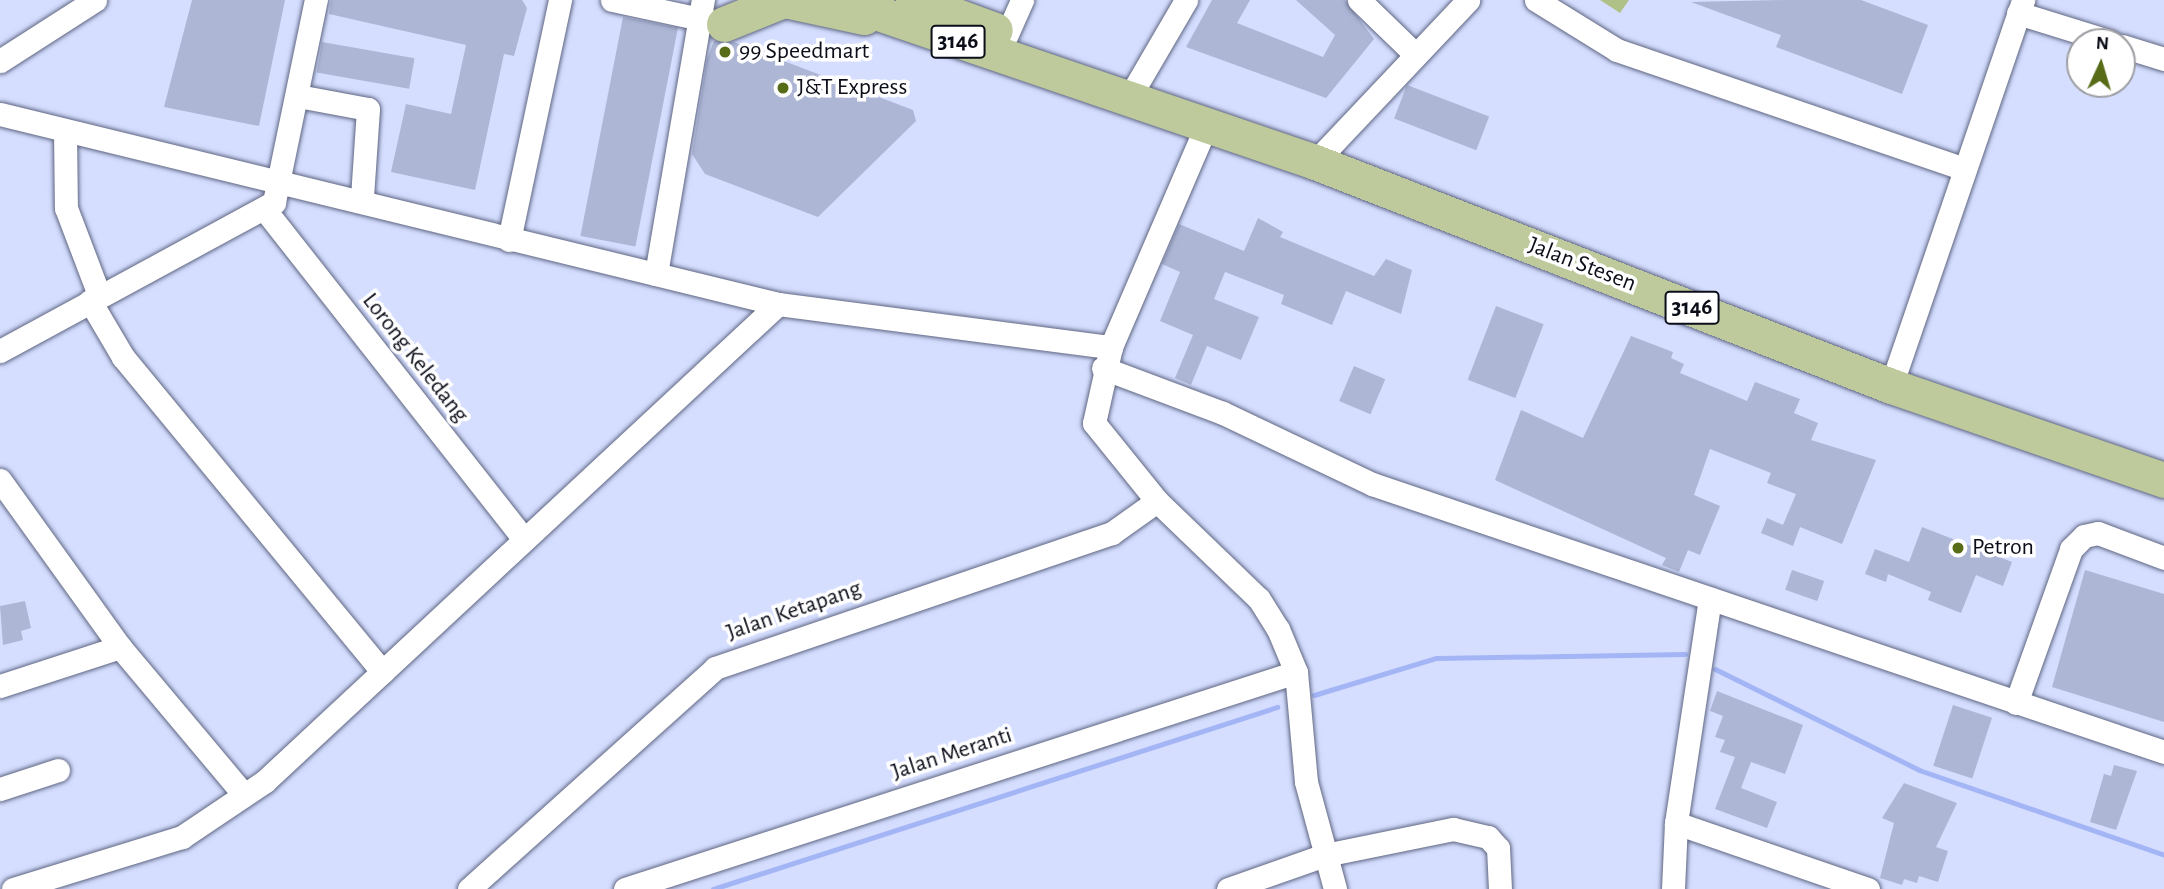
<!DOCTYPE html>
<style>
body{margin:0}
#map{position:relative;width:2164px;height:889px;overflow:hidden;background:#d5deff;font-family:"Alegreya Sans",sans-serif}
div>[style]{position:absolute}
.green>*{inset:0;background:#b0c188}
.stream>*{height:5px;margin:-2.5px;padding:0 2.5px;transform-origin:2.5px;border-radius:2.5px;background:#a4b5f6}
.building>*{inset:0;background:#adb6d5;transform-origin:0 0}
.roads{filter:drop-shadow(0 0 2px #5f6682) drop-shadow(0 0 2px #5f6682)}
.street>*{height:23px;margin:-11.5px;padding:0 11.5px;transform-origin:11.5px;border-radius:11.5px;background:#fff}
.primary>*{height:35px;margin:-17.5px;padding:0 17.5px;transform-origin:17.5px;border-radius:17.5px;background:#beca9c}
.dots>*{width:19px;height:19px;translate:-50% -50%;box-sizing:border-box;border:4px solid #fff;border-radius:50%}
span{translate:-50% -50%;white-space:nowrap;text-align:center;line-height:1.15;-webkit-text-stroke:7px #fff;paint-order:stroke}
.shield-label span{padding:2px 5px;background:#fff;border:2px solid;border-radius:5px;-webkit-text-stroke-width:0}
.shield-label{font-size:23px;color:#0b0d18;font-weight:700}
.poi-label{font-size:24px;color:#0b0d18}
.left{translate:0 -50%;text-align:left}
.street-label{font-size:24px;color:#0b0d18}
.north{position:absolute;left:2066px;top:28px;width:70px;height:70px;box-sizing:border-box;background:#fff;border:2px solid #9d9ea3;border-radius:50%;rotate:4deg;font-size:19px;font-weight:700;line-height:28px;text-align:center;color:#0b0d18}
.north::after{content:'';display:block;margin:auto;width:24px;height:32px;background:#586b17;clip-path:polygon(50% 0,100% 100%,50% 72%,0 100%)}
</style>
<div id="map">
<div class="green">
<div style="clip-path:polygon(1600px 0,1629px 0,1620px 13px)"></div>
</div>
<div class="stream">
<div style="left:1715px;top:669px;width:228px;rotate:26.3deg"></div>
<div style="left:1919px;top:770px;width:259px;rotate:19.1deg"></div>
<div style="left:1314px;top:695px;width:127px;rotate:-16.9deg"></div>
<div style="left:1436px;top:658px;width:249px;rotate:-0.9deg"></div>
<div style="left:713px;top:889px;width:593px;rotate:-17.88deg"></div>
</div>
<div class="building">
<div style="clip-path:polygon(192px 0,285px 0,259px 126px,164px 107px)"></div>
<div style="clip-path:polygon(331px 0,522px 0,527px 8px,514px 56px,504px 54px,475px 190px,391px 172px,406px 104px,451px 114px,466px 45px,329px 14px)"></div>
<div style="clip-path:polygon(1212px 0,1250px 0,1237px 23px,1323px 57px,1335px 35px,1296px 0,1345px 0,1374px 39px,1326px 98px,1186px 47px)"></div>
<div style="clip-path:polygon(1784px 0,1861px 0,1928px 25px,1902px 94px,1776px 47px,1781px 35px,1691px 2px)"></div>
<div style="left:623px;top:17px;width:56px;height:223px;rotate:11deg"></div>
<div style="left:322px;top:42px;width:94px;height:31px;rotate:10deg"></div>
<div style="clip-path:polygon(734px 42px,913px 110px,916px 121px,818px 217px,705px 174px,692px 154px,707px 59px,714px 41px)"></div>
<div style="left:1407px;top:85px;width:88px;height:36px;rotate:21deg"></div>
<div style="clip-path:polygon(1258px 218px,1283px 232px,1280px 237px,1374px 276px,1386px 259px,1412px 270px,1401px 314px,1346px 291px,1332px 325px,1281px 304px,1284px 295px,1225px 272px,1214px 299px,1259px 317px,1241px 360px,1207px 346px,1191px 385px,1175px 378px,1193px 335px,1160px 321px,1180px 272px,1162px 264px,1179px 224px,1244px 251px)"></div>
<div style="left:1496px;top:306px;width:51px;height:79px;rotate:21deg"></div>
<div style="clip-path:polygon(1631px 336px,1673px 352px,1671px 358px,1684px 364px,1680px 373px,1747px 401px,1755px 382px,1800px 399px,1794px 413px,1818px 423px,1811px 440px,1876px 460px,1842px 544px,1800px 527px,1793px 546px,1761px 533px,1767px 518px,1783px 525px,1796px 494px,1767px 483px,1771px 473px,1710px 449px,1694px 495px,1720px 506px,1700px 555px,1688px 550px,1679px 572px,1662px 565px,1666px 558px,1495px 480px,1521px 410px,1583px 438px)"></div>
<div style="left:1354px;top:366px;width:34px;height:38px;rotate:23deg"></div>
<div style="clip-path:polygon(1922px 527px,2012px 562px,2003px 586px,1976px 575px,1961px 613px,1928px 600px,1931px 592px,1888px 574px,1886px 582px,1865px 574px,1875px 549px,1909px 562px)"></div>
<div style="left:1792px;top:570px;width:34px;height:21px;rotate:19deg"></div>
<div style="clip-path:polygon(2085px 570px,2164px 594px,2164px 722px,2052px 687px)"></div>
<div style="clip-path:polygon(25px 601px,31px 628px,21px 631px,23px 640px,3px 645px,0 606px)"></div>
<div style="clip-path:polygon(1717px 691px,1803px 725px,1785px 774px,1751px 762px,1741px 788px,1777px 802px,1767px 828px,1715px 809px,1735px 757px,1720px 752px,1725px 740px,1715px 737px,1723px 716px,1710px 711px)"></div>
<div style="left:1953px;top:705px;width:41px;height:64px;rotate:18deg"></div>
<div style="clip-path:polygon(2114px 765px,2137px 771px,2116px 830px,2090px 822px,2104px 774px,2111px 776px)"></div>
<div style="clip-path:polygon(1904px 783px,1957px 803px,1936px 847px,1948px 851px,1938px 882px,1919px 876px,1917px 883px,1904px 879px,1902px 885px,1880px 878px,1894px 823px,1882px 818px)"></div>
</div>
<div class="roads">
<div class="street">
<div style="left:612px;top:0;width:100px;rotate:12.1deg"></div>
<div style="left:1359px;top:0;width:78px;rotate:44deg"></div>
<div style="left:1536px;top:0;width:95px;rotate:31.7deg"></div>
<div style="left:1617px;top:50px;width:367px;rotate:18.9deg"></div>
<div style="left:2018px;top:13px;width:97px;rotate:17.3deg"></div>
<div style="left:1007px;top:34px;width:37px;rotate:-66deg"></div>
<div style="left:2122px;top:46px;width:44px;rotate:17.2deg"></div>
<div style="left:0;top:61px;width:113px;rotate:-32.7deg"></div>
<div style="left:298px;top:96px;width:71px;rotate:10.5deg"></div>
<div style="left:368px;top:109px;width:89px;rotate:93.9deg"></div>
<div style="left:1130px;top:96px;width:111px;rotate:-59.7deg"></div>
<div style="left:0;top:114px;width:801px;rotate:13.72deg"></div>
<div style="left:778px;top:304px;width:336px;rotate:7.4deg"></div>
<div style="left:1207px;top:124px;width:243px;rotate:113.3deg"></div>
<div style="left:1111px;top:347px;width:78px;rotate:102.6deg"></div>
<div style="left:1094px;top:423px;width:100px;rotate:51.1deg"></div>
<div style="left:1157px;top:501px;width:141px;rotate:43.9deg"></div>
<div style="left:1259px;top:599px;width:36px;rotate:58deg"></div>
<div style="left:1278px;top:629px;width:47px;rotate:67.3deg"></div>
<div style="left:1296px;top:672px;width:110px;rotate:84.8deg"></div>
<div style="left:1306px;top:782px;width:111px;rotate:74.8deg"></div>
<div style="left:65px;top:131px;width:77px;rotate:89.3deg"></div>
<div style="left:66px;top:208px;width:93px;rotate:69.2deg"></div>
<div style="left:1315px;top:162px;width:223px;rotate:-46.6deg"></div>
<div style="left:265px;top:210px;width:419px;rotate:51.8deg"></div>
<div style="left:509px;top:240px;width:245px;rotate:-78deg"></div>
<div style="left:656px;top:274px;width:278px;rotate:-80.3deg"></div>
<div style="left:90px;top:301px;width:65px;rotate:59.5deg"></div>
<div style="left:123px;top:357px;width:408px;rotate:50.5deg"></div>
<div style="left:0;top:351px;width:312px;rotate:-28.5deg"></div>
<div style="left:274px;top:202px;width:206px;rotate:-78.3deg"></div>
<div style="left:1103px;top:368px;width:128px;rotate:20.6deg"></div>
<div style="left:1223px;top:413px;width:165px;rotate:25.5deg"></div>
<div style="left:1372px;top:484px;width:836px;rotate:18.69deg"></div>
<div style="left:1891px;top:386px;width:408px;rotate:-71.1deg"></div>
<div style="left:0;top:480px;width:206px;rotate:54.3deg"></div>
<div style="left:120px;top:647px;width:193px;rotate:50deg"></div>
<div style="left:0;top:686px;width:126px;rotate:-18deg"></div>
<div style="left:2016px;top:703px;width:164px;rotate:-70.3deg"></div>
<div style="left:2071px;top:549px;width:18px;rotate:-45deg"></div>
<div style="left:2084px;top:536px;width:14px;rotate:-12deg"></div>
<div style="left:2098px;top:533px;width:71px;rotate:20.7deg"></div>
<div style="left:0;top:789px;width:61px;rotate:-18.1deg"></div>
<div style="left:1676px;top:823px;width:203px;rotate:19deg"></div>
<div style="left:13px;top:889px;width:177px;rotate:-17.1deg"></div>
<div style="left:182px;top:837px;width:99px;rotate:-33.9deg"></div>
<div style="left:264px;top:782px;width:702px;rotate:-42.92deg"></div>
<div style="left:469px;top:889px;width:331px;rotate:-41.9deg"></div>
<div style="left:715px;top:668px;width:419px;rotate:-18.8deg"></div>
<div style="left:1112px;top:533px;width:55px;rotate:-35.4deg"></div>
<div style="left:625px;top:889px;width:705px;rotate:-17.92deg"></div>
<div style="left:1228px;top:889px;width:103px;rotate:-19.3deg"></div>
<div style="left:1325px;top:855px;width:131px;rotate:-11.5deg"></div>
<div style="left:1453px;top:829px;width:36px;rotate:13deg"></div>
<div style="left:1488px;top:837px;width:15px;rotate:48deg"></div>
<div style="left:1498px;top:848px;width:41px;rotate:87.2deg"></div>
<div style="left:1673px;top:889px;width:66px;rotate:-87.4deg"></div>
<div style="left:1676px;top:823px;width:227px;rotate:-81.4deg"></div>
</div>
<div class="primary">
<div style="left:840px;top:0;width:502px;rotate:18.83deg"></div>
<div style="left:1315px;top:162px;width:618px;rotate:21.25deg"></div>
<div style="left:1891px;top:386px;width:289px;rotate:19deg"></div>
<div style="left:913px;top:0;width:87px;rotate:20.1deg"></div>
<div style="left:724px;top:24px;width:65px;rotate:-21.8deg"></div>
<div style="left:784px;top:0;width:82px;rotate:12deg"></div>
</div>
</div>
<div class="dots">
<div style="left:725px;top:52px;background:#586b17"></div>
<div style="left:783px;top:88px;background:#586b17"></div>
<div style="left:1958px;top:548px;background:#586b17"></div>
</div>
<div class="shield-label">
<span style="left:958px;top:42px">3146</span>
<span style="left:1692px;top:308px">3146</span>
</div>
<div class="poi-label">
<span class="left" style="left:739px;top:52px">99 Speedmart</span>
<span class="left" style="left:797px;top:88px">J&amp;T Express</span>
<span class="left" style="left:1972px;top:548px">Petron</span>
</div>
<div class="street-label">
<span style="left:1582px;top:265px;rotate:21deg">Jalan Stesen</span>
<span style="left:415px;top:358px;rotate:52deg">Lorong Keledang</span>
<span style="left:794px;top:611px;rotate:-19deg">Jalan Ketapang</span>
<span style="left:952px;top:754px;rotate:-18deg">Jalan Meranti</span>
</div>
<div class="north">N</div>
</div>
